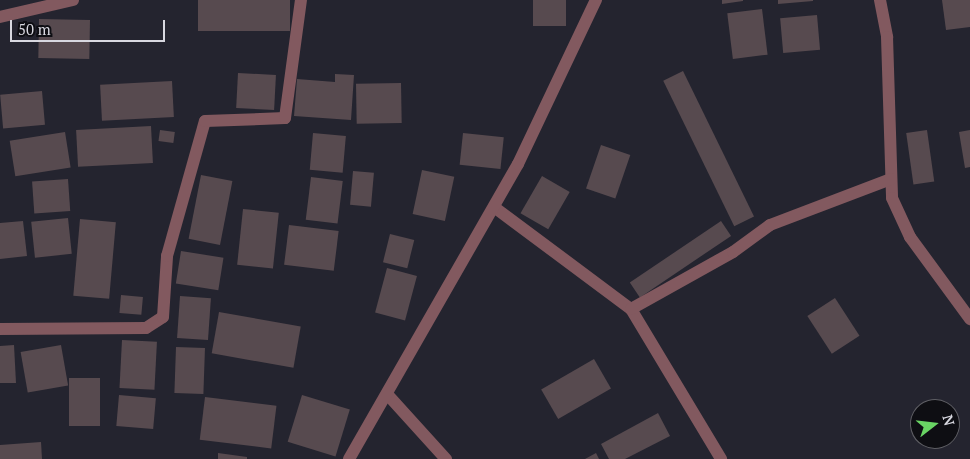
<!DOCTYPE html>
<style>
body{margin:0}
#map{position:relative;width:970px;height:459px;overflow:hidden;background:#24242f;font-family:"PT Serif",serif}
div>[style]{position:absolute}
.building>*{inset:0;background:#574a4f;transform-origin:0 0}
.street>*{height:12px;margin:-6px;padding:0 6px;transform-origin:6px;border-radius:6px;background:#82595f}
span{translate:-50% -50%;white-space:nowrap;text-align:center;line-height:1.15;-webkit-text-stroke:4px #0e0e13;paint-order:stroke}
.north{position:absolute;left:910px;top:399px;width:50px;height:50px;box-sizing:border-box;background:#0e0e13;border:1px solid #5f5f65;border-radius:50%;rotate:74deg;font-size:14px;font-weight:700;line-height:20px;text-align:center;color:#d8d8e0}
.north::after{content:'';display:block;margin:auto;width:18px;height:22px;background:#69d464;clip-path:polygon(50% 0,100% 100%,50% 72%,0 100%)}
.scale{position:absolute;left:10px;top:20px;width:155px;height:22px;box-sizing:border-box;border:2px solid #d8d8e0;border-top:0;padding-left:6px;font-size:15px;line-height:18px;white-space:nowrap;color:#d8d8e0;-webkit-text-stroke:4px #0e0e13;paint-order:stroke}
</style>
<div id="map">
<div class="building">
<div style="left:198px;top:0;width:92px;height:31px"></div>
<div style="left:533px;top:0;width:33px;height:26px"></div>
<div style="clip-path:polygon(722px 0,743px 0,743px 1px,722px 4px)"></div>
<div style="clip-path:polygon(778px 0,813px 0,813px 1px,778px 4px)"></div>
<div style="clip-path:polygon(942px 0,970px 0,970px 27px,946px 30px)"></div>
<div style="left:762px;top:9px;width:46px;height:35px;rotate:83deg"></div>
<div style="left:817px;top:15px;width:35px;height:37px;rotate:85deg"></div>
<div style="left:39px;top:19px;width:51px;height:39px;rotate:1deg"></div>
<div style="left:683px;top:71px;width:162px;height:22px;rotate:64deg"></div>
<div style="left:238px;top:73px;width:38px;height:35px;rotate:3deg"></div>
<div style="clip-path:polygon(335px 74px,354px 75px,351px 120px,294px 116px,297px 79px,335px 82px)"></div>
<div style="left:172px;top:81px;width:36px;height:72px;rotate:87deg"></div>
<div style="left:401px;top:83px;width:40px;height:45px;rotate:89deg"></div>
<div style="left:42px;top:91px;width:34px;height:42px;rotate:85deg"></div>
<div style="left:151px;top:126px;width:37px;height:75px;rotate:87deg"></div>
<div style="left:160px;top:130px;width:15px;height:11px;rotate:8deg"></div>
<div style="left:927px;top:130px;width:52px;height:21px;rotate:82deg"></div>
<div style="clip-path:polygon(970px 130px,970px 167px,965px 168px,959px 132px)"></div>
<div style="left:65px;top:132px;width:36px;height:56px;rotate:81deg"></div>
<div style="left:313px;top:133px;width:33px;height:37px;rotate:5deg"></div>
<div style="left:463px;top:133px;width:41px;height:32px;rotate:6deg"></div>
<div style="left:601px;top:145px;width:31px;height:46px;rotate:19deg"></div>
<div style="left:422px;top:170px;width:33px;height:45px;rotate:12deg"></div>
<div style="left:353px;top:171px;width:21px;height:34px;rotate:5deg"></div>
<div style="left:201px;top:175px;width:32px;height:65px;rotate:11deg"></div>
<div style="left:542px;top:176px;width:32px;height:43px;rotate:30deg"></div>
<div style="left:311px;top:177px;width:32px;height:43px;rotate:7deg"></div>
<div style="left:68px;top:179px;width:32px;height:36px;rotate:86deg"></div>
<div style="left:243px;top:209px;width:36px;height:56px;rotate:6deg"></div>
<div style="left:68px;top:218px;width:36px;height:37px;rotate:84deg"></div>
<div style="left:80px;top:219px;width:36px;height:77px;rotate:5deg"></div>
<div style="clip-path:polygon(23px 221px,27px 256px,0 259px,0 223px)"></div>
<div style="left:721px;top:221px;width:18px;height:110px;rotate:56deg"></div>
<div style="left:289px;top:225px;width:50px;height:40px;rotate:7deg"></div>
<div style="left:390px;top:234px;width:25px;height:29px;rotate:14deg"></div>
<div style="left:181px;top:251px;width:43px;height:33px;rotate:9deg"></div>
<div style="left:387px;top:268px;width:31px;height:46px;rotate:15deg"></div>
<div style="left:121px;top:295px;width:22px;height:18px;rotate:5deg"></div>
<div style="left:180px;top:296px;width:31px;height:42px;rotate:4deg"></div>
<div style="left:835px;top:298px;width:45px;height:33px;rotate:57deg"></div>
<div style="left:219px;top:312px;width:83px;height:42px;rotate:10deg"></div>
<div style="left:122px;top:340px;width:35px;height:48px;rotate:3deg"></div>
<div style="clip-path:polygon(14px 345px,16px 383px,0 383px,0 346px)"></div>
<div style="left:61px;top:345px;width:41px;height:41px;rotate:80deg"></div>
<div style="left:176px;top:347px;width:29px;height:46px;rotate:2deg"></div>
<div style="left:594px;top:359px;width:34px;height:61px;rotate:60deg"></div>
<div style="left:69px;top:378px;width:31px;height:48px"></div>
<div style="left:119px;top:395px;width:37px;height:31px;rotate:5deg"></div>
<div style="left:302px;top:395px;width:50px;height:49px;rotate:17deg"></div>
<div style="left:205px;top:397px;width:72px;height:43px;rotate:7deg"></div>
<div style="clip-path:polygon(658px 413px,670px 436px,625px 459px,609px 459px,601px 444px)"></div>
<div style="clip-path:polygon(41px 442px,42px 459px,0 459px,0 445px)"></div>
<div style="clip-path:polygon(218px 453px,247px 457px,247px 459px,218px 459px)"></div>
<div style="clip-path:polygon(596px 453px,599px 459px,585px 459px)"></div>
</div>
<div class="street">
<div style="left:880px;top:0;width:38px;rotate:79deg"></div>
<div style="left:887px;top:37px;width:161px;rotate:88.2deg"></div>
<div style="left:892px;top:198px;width:43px;rotate:65.2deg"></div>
<div style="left:910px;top:237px;width:102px;rotate:53.8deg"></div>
<div style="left:0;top:17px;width:75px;rotate:-13.1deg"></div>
<div style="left:494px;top:207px;width:171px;rotate:36.7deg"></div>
<div style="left:631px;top:309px;width:175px;rotate:59deg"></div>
<div style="left:631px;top:309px;width:117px;rotate:-29.2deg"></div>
<div style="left:733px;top:252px;width:46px;rotate:-36.1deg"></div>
<div style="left:770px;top:225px;width:129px;rotate:-20.8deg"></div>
<div style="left:0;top:329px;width:146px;rotate:-0.4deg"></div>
<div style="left:146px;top:328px;width:20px;rotate:-33deg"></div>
<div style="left:163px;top:317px;width:61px;rotate:-86.2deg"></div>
<div style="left:167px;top:256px;width:140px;rotate:-74.3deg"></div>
<div style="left:205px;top:121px;width:80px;rotate:-2.1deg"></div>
<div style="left:285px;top:118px;width:119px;rotate:-82.3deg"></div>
<div style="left:387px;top:394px;width:88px;rotate:47.8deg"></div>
<div style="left:349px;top:459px;width:340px;rotate:-60.2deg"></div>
<div style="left:518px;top:164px;width:182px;rotate:-64.6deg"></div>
</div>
<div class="north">N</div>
<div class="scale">50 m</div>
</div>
